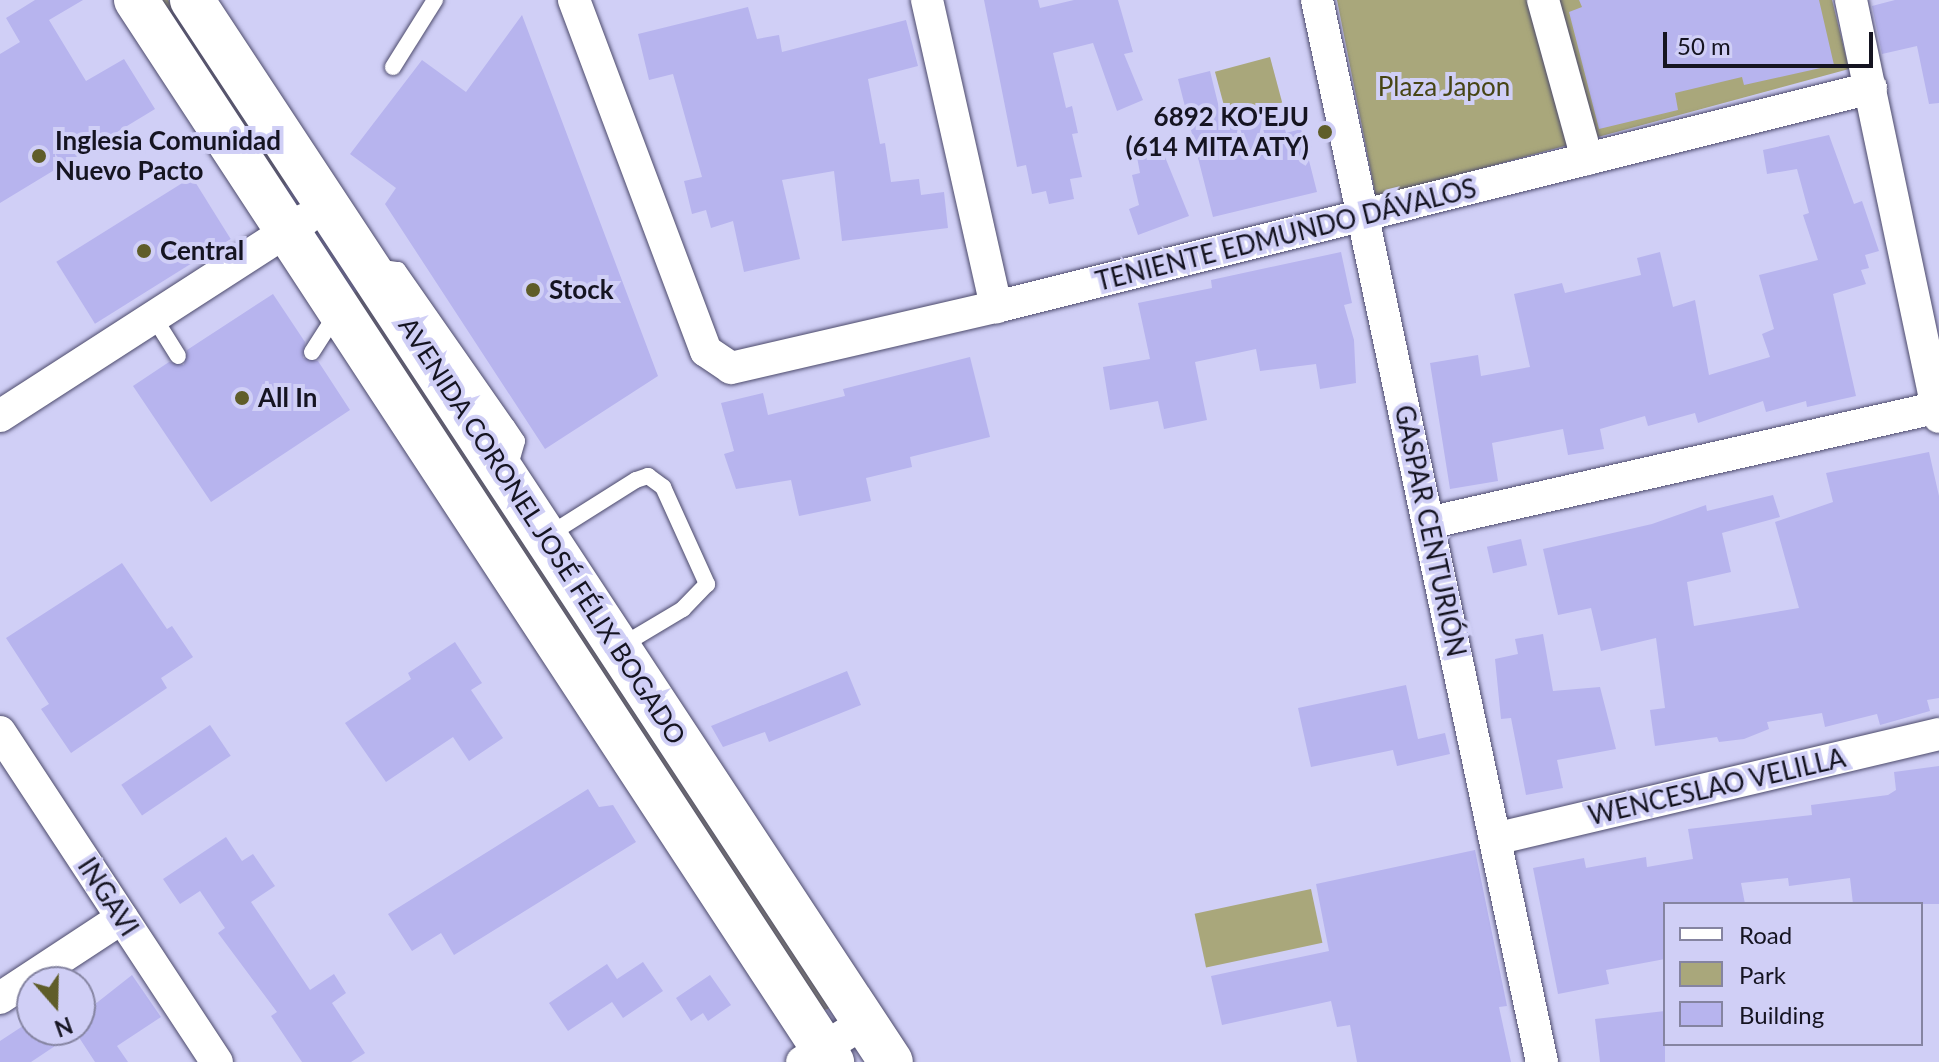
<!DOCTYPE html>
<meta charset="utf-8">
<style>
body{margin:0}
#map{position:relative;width:1939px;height:1062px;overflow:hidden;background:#d0cff6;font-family:Lato,sans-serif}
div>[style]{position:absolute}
.green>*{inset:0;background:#a9a77b;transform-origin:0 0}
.building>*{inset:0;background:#b7b4ee;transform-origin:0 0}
.roads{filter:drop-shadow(0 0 2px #4c4a6b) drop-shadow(0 0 2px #4c4a6b)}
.service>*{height:16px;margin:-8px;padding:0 8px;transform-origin:8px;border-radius:8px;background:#fff}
.minor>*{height:32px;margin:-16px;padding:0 16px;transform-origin:16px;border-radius:16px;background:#fff}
.primary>*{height:44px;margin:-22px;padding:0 22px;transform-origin:22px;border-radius:22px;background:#fff}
.dots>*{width:22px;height:22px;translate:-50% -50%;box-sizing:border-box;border:4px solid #d0cff6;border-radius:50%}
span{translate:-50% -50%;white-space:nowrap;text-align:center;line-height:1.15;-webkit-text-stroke:8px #d0cff6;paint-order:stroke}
.park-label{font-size:26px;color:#474515}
.poi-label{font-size:26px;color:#151421;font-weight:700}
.right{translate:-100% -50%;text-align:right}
.left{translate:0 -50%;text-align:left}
.street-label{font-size:26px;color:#151421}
.legend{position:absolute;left:1663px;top:902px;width:260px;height:144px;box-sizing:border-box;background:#d0cff6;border:2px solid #8584a1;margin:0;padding:10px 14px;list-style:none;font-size:24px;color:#151421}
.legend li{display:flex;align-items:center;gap:16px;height:40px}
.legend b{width:40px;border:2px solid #8584a1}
.north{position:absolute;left:16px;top:966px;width:80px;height:80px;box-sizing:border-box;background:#d0cff6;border:2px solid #8584a1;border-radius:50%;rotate:160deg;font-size:22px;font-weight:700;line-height:32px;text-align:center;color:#151421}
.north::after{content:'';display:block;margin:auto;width:28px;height:36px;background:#5f5d29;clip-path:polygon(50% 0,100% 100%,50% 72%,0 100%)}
.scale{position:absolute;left:1663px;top:32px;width:210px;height:36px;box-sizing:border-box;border:4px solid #151421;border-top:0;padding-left:10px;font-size:24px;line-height:28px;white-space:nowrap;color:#151421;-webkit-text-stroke:6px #d0cff6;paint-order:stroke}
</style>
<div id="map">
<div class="green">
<div style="clip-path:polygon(160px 0,168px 0,287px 181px,285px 187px)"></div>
<div style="clip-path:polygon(1337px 0,1832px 0,1849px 69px,1376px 197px)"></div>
<div style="left:1270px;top:57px;width:47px;height:57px;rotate:75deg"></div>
<div style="clip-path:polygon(357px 291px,829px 1007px,828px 1009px,823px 1010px,353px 294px)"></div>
<div style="left:1311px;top:889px;width:55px;height:119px;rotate:78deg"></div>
</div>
<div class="building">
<div style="clip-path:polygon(35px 0,83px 0,49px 20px,86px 81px,124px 59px,155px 109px,0 203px,0 54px,20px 42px,6px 18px)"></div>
<div style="clip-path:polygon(984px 0,1038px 0,1040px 8px,1074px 0,1118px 0,1133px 52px,1124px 54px,1143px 100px,1117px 111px,1093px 43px,1053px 53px,1066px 108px,1072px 106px,1078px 133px,1072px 134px,1082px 177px,1070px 179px,1074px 199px,1049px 204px,1046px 191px,1032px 194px,1026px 165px,1017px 167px)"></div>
<div style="clip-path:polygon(1579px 0,1819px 0,1834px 65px,1744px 85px,1742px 77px,1675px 93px,1678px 110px,1599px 129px,1569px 12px,1582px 7px)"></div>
<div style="clip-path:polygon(1895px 0,1939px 0,1939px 103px,1929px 104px,1917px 46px,1882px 54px,1872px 6px)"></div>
<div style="clip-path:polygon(748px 7px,757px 39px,779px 35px,782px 52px,906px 20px,918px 66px,868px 79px,880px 144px,885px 143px,891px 182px,919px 179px,921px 195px,944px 192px,948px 228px,842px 241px,834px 171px,782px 180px,800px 259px,744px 272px,733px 221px,711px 228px,706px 210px,692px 214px,684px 181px,702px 177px,673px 74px,649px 80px,638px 34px)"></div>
<div style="clip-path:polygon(522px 15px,658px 376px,545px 449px,385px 204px,396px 188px,350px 154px,422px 60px,466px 92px)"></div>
<div style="clip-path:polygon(1210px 71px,1224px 128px,1281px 115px,1286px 133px,1301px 129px,1317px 192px,1213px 217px,1178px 79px)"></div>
<div style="clip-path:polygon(1829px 135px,1854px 204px,1862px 201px,1879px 251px,1865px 255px,1869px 268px,1861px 270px,1866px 284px,1833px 294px,1856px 396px,1807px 407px,1806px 401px,1766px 412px,1763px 401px,1698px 423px,1695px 413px,1648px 426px,1645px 416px,1600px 429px,1604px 449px,1568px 455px,1563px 429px,1492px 443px,1498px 481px,1450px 489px,1430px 363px,1478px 355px,1481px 376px,1530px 367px,1514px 294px,1562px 283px,1565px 293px,1641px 275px,1637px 258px,1660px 252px,1673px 307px,1695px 300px,1709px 375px,1770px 357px,1762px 334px,1774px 329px,1759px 275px,1818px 260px,1803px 215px,1809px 213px,1797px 169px,1767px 174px,1763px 150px)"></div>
<div style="clip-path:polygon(1163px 152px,1189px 216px,1138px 235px,1129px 209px,1139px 205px,1132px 175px,1140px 173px,1137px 157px)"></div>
<div style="left:192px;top:177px;width:73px;height:160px;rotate:58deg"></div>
<div style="clip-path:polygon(1341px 252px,1352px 303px,1344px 305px,1354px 340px,1356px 383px,1320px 389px,1316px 364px,1260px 371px,1256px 349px,1195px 362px,1207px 420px,1164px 429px,1158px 401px,1110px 410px,1103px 367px,1150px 359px,1138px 303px,1212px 288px,1211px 280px)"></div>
<div style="clip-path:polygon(273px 294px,305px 342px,303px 358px,318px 361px,350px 410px,211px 502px,133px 386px,169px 362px,184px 365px,187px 350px)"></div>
<div style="clip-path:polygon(970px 357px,990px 437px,910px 457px,912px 467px,866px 478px,871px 501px,799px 516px,791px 480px,736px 489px,724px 454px,734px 451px,721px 403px,763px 393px,768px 415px,845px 396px,843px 389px)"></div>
<div style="clip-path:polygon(1929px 452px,1939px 496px,1939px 698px,1927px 700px,1930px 711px,1880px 725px,1877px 714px,1825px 727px,1822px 713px,1767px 722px,1769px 729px,1744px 739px,1719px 742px,1717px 737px,1655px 746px,1650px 710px,1665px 708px,1656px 638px,1601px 651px,1591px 608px,1558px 615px,1543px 549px,1652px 524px,1706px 505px,1707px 511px,1773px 495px,1780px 517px,1722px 533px,1731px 572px,1687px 582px,1694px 626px,1799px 608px,1775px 522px,1833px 502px,1826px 473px)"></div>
<div style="left:1521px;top:539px;width:27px;height:35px;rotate:77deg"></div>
<div style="clip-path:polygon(122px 563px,167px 629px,172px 626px,193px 657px,161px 678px,167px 688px,71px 753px,41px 709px,49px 704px,6px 638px)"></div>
<div style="clip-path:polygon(1543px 634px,1553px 691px,1600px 687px,1616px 749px,1557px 760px,1563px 788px,1526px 795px,1511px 718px,1501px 719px,1495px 659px,1518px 654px,1515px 639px)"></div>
<div style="clip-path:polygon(455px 642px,482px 683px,471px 690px,503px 738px,469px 761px,453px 737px,386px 782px,345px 723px,411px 679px,408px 673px)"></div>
<div style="clip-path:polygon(847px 671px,861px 705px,769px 742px,765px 732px,723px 747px,711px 726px)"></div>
<div style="clip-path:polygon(1406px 685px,1418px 739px,1445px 733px,1450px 754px,1397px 766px,1393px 750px,1311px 767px,1298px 708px)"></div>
<div style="left:210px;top:725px;width:37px;height:107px;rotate:56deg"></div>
<div style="clip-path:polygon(1939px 766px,1939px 904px,1853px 904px,1850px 878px,1789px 886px,1788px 878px,1741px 883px,1745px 904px,1665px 904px,1665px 959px,1606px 970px,1609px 984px,1558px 994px,1533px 868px,1584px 858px,1586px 868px,1646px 857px,1647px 867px,1693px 859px,1688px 829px,1812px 815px,1811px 805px,1888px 795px,1896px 790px,1894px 772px)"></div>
<div style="clip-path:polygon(588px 789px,599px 807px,613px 805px,636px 842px,454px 955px,441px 933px,412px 951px,388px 914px)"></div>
<div style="clip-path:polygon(226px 837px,242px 861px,253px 854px,275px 886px,251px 902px,310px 990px,334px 974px,346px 993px,332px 1003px,365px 1053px,351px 1062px,302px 1062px,271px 1016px,277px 1012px,218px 933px,225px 928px,200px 891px,180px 904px,163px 879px)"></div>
<div style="clip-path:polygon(1475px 850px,1507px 1006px,1499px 1007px,1511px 1062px,1357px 1062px,1350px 1025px,1337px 1027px,1331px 1001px,1222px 1025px,1211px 976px,1329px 951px,1316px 884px)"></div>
<div style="clip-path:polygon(643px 962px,663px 991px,623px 1018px,612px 1002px,568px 1031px,549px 1003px,607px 964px,617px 979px)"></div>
<div style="clip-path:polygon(132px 975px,161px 1017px,117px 1046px,128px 1062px,95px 1062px,80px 1039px,80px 1016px)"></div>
<div style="clip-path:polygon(710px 975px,731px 1005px,708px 1021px,703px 1013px,691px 1021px,676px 998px)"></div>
<div style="clip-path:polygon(1665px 1011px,1665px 1062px,1600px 1062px,1595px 1019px)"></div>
<div style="clip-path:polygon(32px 1020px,32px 1030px,79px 1030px,31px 1062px,0 1062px,0 1041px)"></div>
</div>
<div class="roads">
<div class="service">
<div style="left:393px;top:67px;width:79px;rotate:-57.9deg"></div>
<div style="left:376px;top:267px;width:22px;rotate:8deg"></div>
<div style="left:398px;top:270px;width:190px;rotate:55.1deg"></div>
<div style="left:507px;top:426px;width:18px;rotate:56deg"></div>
<div style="left:517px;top:441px;width:29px;rotate:106deg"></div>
<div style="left:153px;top:316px;width:47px;rotate:58deg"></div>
<div style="left:312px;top:352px;width:46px;rotate:-57.3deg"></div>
<div style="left:547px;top:536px;width:105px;rotate:-32.2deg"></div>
<div style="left:636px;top:480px;width:13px;rotate:-18deg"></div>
<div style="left:648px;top:476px;width:19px;rotate:36deg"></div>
<div style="left:663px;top:487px;width:107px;rotate:65.6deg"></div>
<div style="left:707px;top:584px;width:35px;rotate:134deg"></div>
<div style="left:683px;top:609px;width:72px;rotate:149.2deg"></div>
</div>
<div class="minor">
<div style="left:574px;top:0;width:375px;rotate:69.4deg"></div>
<div style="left:706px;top:351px;width:30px;rotate:34deg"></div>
<div style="left:731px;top:368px;width:272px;rotate:-13deg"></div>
<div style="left:996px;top:307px;width:902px;rotate:-14.05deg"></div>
<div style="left:927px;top:0;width:315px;rotate:77.3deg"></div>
<div style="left:1317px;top:0;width:1086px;rotate:78.04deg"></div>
<div style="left:1543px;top:0;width:165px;rotate:74.5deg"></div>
<div style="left:1851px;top:0;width:426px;rotate:78.1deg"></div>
<div style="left:0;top:416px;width:364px;rotate:-32.8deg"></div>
<div style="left:1428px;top:523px;width:524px;rotate:-12.79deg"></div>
<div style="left:0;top:732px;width:395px;rotate:56.7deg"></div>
<div style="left:1495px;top:839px;width:456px;rotate:-13.3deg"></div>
<div style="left:0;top:998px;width:146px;rotate:-33.3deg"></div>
<div style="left:802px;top:1062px;width:76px;rotate:-32.6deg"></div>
</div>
<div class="primary">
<div style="left:136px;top:0;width:1270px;rotate:56.76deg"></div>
<div style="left:192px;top:0;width:1271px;rotate:56.65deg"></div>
</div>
</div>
<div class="dots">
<div style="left:1325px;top:132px;background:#5f5d29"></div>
<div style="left:39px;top:156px;background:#5f5d29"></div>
<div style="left:144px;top:251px;background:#5f5d29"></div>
<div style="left:533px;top:290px;background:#5f5d29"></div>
<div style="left:242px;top:398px;background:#5f5d29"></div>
</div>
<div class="park-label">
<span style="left:1444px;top:87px">Plaza Japon</span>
</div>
<div class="poi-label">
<span class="right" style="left:1309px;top:132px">6892 KO'EJU<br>(614 MITA ATY)</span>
<span class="left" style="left:55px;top:156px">Inglesia Comunidad<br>Nuevo Pacto</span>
<span class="left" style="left:160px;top:251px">Central</span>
<span class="left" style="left:549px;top:290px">Stock</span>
<span class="left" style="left:258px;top:398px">All In</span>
</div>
<div class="street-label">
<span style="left:1286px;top:235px;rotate:-14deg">TENIENTE EDMUNDO DÁVALOS</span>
<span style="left:542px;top:531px;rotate:57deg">AVENIDA CORONEL JOSÉ FÉLIX BOGADO</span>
<span style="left:1430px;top:531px;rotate:78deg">GASPAR CENTURIÓN</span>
<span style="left:1717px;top:787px;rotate:-13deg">WENCESLAO VELILLA</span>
<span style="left:108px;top:897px;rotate:57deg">INGAVI</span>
</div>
<ul class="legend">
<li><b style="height:10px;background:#fff"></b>Road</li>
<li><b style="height:22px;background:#a9a77b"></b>Park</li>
<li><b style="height:22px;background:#b7b4ee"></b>Building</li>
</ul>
<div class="north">N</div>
<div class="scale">50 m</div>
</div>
